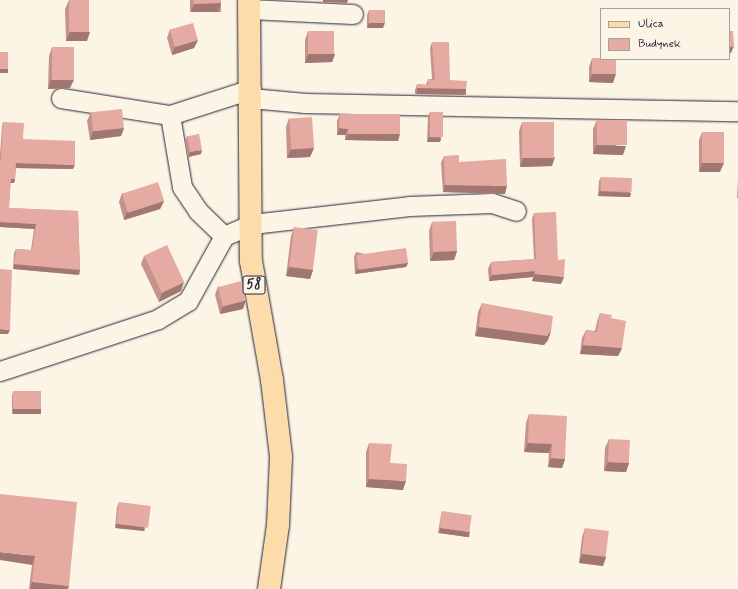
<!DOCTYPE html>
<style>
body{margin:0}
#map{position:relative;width:738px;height:589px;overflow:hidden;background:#fcf5e5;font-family:Mynerve,sans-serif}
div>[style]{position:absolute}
.roads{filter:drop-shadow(0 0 1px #22223b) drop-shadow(0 0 1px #22223b)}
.minor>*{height:19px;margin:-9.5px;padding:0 9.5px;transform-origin:9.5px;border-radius:9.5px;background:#fcf5e5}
.major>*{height:22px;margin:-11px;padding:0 11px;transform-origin:11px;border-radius:11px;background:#fddcac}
.wall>*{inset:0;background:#c5938b;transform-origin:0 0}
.shaded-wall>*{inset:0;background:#a07871;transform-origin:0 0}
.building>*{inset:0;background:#e5aba2;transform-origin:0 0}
span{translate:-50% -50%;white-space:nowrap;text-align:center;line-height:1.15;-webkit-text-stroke:3.5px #fcf5e5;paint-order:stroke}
.shield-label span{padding:1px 3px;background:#fcf5e5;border:1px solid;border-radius:3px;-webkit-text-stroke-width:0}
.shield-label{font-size:13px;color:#22223b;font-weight:700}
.legend{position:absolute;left:600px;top:8px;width:130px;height:52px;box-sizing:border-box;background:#fcf5e5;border:1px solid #a5a1a1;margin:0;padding:5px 7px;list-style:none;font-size:12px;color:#22223b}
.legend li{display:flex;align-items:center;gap:8px;height:20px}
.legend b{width:20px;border:1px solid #a5a1a1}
</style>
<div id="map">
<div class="roads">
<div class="minor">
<div style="left:249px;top:9px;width:104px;rotate:2.8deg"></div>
<div style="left:61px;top:98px;width:110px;rotate:8.9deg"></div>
<div style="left:170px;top:115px;width:85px;rotate:-17.8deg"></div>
<div style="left:251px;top:98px;width:54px;rotate:5.3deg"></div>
<div style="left:305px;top:103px;width:433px;rotate:1.1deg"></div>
<div style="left:170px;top:115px;width:73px;rotate:80.5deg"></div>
<div style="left:182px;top:187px;width:29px;rotate:56deg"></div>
<div style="left:198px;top:211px;width:36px;rotate:44deg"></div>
<div style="left:0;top:371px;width:166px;rotate:-18.2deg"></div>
<div style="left:158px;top:319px;width:35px;rotate:-31deg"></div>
<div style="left:188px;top:301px;width:74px;rotate:-61deg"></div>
<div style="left:224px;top:236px;width:30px;rotate:-23deg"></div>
<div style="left:252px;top:224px;width:158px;rotate:-6.5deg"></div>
<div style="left:409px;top:206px;width:83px;rotate:-2.1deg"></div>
<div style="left:492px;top:203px;width:25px;rotate:18deg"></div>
</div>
<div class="major">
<div style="left:249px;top:0;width:261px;rotate:89.6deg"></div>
<div style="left:251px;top:261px;width:121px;rotate:80deg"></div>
<div style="left:272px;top:380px;width:78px;rotate:83.3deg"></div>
<div style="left:281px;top:457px;width:68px;rotate:92.5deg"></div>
<div style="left:278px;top:525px;width:65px;rotate:98deg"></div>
</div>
</div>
<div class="wall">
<div style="clip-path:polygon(69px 0,87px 41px,66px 41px,65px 9px)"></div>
<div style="left:190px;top:0;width:31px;height:12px"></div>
<div style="clip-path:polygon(369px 10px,383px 28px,367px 28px,367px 15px)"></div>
<div style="clip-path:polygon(170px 29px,198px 40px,194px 48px,172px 55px,167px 38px)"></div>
<div style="clip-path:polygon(308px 31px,335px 54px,332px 62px,305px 63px,305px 40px)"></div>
<div style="clip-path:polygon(432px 42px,450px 80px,466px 89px,464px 95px,415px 94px,415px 90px,417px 84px,426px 85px,428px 79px,432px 79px,430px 48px)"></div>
<div style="clip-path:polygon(52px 47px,70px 88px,48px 89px,49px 56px)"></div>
<div style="clip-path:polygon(592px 58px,613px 83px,589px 82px,589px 67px)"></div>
<div style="clip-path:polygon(91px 112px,124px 128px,121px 136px,90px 140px,87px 121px)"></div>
<div style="clip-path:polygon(430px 112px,441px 138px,440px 142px,427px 142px,428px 116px)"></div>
<div style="clip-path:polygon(340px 114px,398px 141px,345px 140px,345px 135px,337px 135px,337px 121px)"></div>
<div style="clip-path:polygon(289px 118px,314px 148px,310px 157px,287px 158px,286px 127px)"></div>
<div style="clip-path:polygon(597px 120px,623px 155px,593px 154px,593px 129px)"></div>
<div style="clip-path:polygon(3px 122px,23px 139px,73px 169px,16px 168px,15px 179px,14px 183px,10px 183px,9px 208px,78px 211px,80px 270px,78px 275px,13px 269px,14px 253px,16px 249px,31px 250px,34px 229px,0 227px,0 155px,2px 126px)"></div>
<div style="clip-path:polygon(522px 122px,552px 166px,520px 167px,519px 131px)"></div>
<div style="clip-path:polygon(702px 132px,720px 172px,699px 172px,699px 140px)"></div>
<div style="clip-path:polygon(187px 136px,201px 154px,188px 157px,185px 141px)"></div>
<div style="clip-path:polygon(444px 156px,505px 194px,443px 192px,441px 163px)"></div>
<div style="clip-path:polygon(601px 177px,631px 193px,630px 197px,598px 196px,599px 181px)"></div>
<div style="clip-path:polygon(738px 180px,738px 198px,737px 198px)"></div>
<div style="clip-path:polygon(122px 193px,164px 201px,160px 209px,124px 220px,119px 202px)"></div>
<div style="clip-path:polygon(534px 213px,558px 260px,561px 284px,532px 281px,533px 277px,489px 281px,488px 269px,491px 262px,534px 259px,532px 219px)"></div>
<div style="clip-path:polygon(432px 222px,457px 251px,454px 260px,430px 261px,429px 231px)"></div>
<div style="clip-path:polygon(294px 227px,313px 270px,310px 279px,286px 276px,291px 236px)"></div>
<div style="clip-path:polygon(356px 252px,408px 263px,406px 267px,355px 274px,354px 257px)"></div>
<div style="clip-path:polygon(144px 256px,181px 291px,159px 302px,141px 264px)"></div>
<div style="clip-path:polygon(218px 286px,243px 309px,220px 314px,215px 295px)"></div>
<div style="clip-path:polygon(482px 303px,551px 331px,548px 340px,544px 345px,475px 336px,478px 312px)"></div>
<div style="clip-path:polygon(600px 313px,611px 318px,622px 348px,618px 356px,580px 354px,582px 338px,586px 330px,595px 331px,597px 322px)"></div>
<div style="clip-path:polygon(13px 391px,41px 409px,39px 414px,12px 414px,12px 396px)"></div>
<div style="clip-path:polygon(529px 414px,565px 459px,562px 468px,548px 467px,549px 453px,524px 452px,526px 423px)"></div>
<div style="clip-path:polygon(609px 439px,629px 463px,626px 472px,604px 471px,605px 448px)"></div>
<div style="clip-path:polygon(369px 443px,390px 463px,403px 490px,366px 487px,366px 452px)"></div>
<div style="clip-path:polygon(0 494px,68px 589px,29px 589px,32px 565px)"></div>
<div style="clip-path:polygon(119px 502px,144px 531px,115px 528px,117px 507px)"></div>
<div style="clip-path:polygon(442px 511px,470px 532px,468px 537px,438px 533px,441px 515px)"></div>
<div style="clip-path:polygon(585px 528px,606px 557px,603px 566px,579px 563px,582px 537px)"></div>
</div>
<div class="shaded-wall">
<div style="clip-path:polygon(323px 0,348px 0,347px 3px,323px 2px)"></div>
<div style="clip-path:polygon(221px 3px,218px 12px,191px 12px,194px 4px)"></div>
<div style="clip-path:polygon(369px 23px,385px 23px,383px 28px,367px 28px)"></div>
<div style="clip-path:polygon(70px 32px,90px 32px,87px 41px,66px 41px)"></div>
<div style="clip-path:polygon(198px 40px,194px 48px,172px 55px,175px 46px)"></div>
<div style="clip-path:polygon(734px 46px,731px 53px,729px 53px,729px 47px)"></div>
<div style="clip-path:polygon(308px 54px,335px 54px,332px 62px,305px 63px)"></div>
<div style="left:0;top:69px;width:8px;height:4px"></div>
<div style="clip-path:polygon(592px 74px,616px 74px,613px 83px,589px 82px)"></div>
<div style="clip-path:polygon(51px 80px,74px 80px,70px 88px,48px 89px)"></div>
<div style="left:417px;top:88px;width:49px;height:6px;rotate:1deg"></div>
<div style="clip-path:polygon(124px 128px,121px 136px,90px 140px,93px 131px)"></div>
<div style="clip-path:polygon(339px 128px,348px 129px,345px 135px,337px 135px)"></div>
<div style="clip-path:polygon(348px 134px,400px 134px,398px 141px,345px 140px)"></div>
<div style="clip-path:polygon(429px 137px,441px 138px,440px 142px,427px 142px)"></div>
<div style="clip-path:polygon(596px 145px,626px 146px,623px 155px,593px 154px)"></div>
<div style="clip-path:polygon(314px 148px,310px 157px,287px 158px,291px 149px)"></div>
<div style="clip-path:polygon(202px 150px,201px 154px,188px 157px,190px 152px)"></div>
<div style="clip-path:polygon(555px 157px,552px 166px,520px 167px,523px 158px)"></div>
<div style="clip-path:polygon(16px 163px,75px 165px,73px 169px,14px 168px)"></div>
<div style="clip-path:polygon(702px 163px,724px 163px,720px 172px,699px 172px)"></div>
<div style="clip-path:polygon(11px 179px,15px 179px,14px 183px,9px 183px)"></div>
<div style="clip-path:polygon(445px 185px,507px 186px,505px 194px,443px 192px)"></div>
<div style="clip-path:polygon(600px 191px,631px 193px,630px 197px,598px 196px)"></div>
<div style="clip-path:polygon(164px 201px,160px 209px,124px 220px,127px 212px)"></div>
<div style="left:0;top:222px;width:36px;height:5px;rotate:3deg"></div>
<div style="clip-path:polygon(457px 251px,454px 260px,430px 261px,434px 252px)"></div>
<div style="clip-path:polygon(408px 263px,406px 267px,355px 274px,357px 269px)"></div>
<div style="left:14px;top:264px;width:66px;height:5px;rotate:5deg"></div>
<div style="clip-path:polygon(289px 267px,313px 270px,310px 279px,286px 276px)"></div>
<div style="clip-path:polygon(535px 271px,533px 277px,489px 281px,492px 275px)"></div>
<div style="clip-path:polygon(535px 274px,564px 277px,561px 284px,532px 281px)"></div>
<div style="clip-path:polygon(184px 282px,181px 291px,159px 302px,162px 293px)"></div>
<div style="clip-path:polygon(246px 300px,243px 309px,220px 314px,223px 306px)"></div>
<div style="clip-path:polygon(479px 327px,551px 331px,548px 340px,544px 345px,475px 336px)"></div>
<div style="clip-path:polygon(0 329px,10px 330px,8px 334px,0 334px)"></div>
<div style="clip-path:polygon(583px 345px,622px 348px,618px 356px,580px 354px)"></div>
<div style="left:13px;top:409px;width:28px;height:5px"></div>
<div style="clip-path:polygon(528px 443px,552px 444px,549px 453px,524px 452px)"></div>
<div style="clip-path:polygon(551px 458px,565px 459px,562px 468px,548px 467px)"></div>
<div style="clip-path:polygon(608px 462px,629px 463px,626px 472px,604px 471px)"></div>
<div style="clip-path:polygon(369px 479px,406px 481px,403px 490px,366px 487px)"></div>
<div style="left:116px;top:524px;width:29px;height:4px;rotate:6deg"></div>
<div style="left:440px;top:528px;width:30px;height:5px;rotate:8deg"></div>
<div style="clip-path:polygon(0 552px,35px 556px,32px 565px,0 560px)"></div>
<div style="clip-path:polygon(582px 554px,606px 557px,603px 566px,579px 563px)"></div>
<div style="clip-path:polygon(32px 582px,69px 586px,68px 589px,30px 589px)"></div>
</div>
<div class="building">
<div style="left:69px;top:0;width:20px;height:32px"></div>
<div style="clip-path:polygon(194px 0,221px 0,221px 3px,194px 4px)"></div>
<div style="left:369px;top:10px;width:16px;height:13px"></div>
<div style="left:193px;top:23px;width:18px;height:24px;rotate:74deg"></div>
<div style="left:308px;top:31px;width:26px;height:23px"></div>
<div style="clip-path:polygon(729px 31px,733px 31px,734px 46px,729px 47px)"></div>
<div style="clip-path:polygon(432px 42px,449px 42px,450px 80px,467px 81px,466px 89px,417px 88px,417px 84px,428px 85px,428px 79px,435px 80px)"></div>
<div style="left:52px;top:47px;width:22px;height:33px"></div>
<div style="left:0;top:52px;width:8px;height:17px"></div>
<div style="clip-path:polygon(592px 58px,601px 58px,601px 59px,616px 59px,616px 74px,592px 74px)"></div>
<div style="left:122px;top:109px;width:19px;height:31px;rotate:84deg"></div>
<div style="left:430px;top:112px;width:13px;height:25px"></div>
<div style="clip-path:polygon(340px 114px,400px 114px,400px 134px,348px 134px,348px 129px,339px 128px)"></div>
<div style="left:312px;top:117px;width:31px;height:23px;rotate:86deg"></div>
<div style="left:597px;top:120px;width:30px;height:25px"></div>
<div style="clip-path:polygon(3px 122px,24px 123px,23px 139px,75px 141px,75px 165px,16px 163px,15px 179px,11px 179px,9px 208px,78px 211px,80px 270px,14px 264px,16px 249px,32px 250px,36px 224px,0 222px,0 160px,1px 160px)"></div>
<div style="left:522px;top:122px;width:32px;height:36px"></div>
<div style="left:702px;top:132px;width:22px;height:31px"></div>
<div style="left:199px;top:134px;width:16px;height:12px;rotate:79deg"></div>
<div style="clip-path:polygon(459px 155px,459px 162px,506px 159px,507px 186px,445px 185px,444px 156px)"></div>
<div style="left:601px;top:177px;width:31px;height:14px;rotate:2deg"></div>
<div style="left:158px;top:182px;width:20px;height:38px;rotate:72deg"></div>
<div style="clip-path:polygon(556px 212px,558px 260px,565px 259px,564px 277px,535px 274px,535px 271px,492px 275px,491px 262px,536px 259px,534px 213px)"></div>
<div style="left:456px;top:221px;width:30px;height:24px;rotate:88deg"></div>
<div style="left:294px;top:227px;width:24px;height:40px;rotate:7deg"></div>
<div style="left:167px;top:245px;width:41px;height:25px;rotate:65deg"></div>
<div style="left:406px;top:248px;width:15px;height:50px;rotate:82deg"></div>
<div style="clip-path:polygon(0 269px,12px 270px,10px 330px,0 329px)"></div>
<div style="left:241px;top:281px;width:20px;height:24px;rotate:75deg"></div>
<div style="clip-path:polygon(482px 303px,553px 316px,551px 331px,547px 336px,479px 327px)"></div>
<div style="clip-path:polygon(600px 313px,612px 315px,611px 318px,626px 321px,622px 348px,583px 345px,586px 330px,597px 332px)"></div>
<div style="left:13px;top:391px;width:28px;height:18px"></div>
<div style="clip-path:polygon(529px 414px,567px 416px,565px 459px,551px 458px,552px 444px,528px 443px)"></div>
<div style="left:609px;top:439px;width:21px;height:23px;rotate:3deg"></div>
<div style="clip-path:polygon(369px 443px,392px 444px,390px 463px,407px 464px,406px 481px,369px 479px)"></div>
<div style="clip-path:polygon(0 494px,77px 502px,69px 586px,32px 582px,35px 556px,0 552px)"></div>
<div style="left:119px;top:502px;width:32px;height:22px;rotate:7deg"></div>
<div style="left:442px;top:511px;width:30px;height:17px;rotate:8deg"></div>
<div style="left:585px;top:528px;width:24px;height:26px;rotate:7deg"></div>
</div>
<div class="shield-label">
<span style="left:254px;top:285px">58</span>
</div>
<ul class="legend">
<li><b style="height:5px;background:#fddcac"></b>Ulica</li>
<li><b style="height:11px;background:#e5aba2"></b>Budynek</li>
</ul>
</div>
